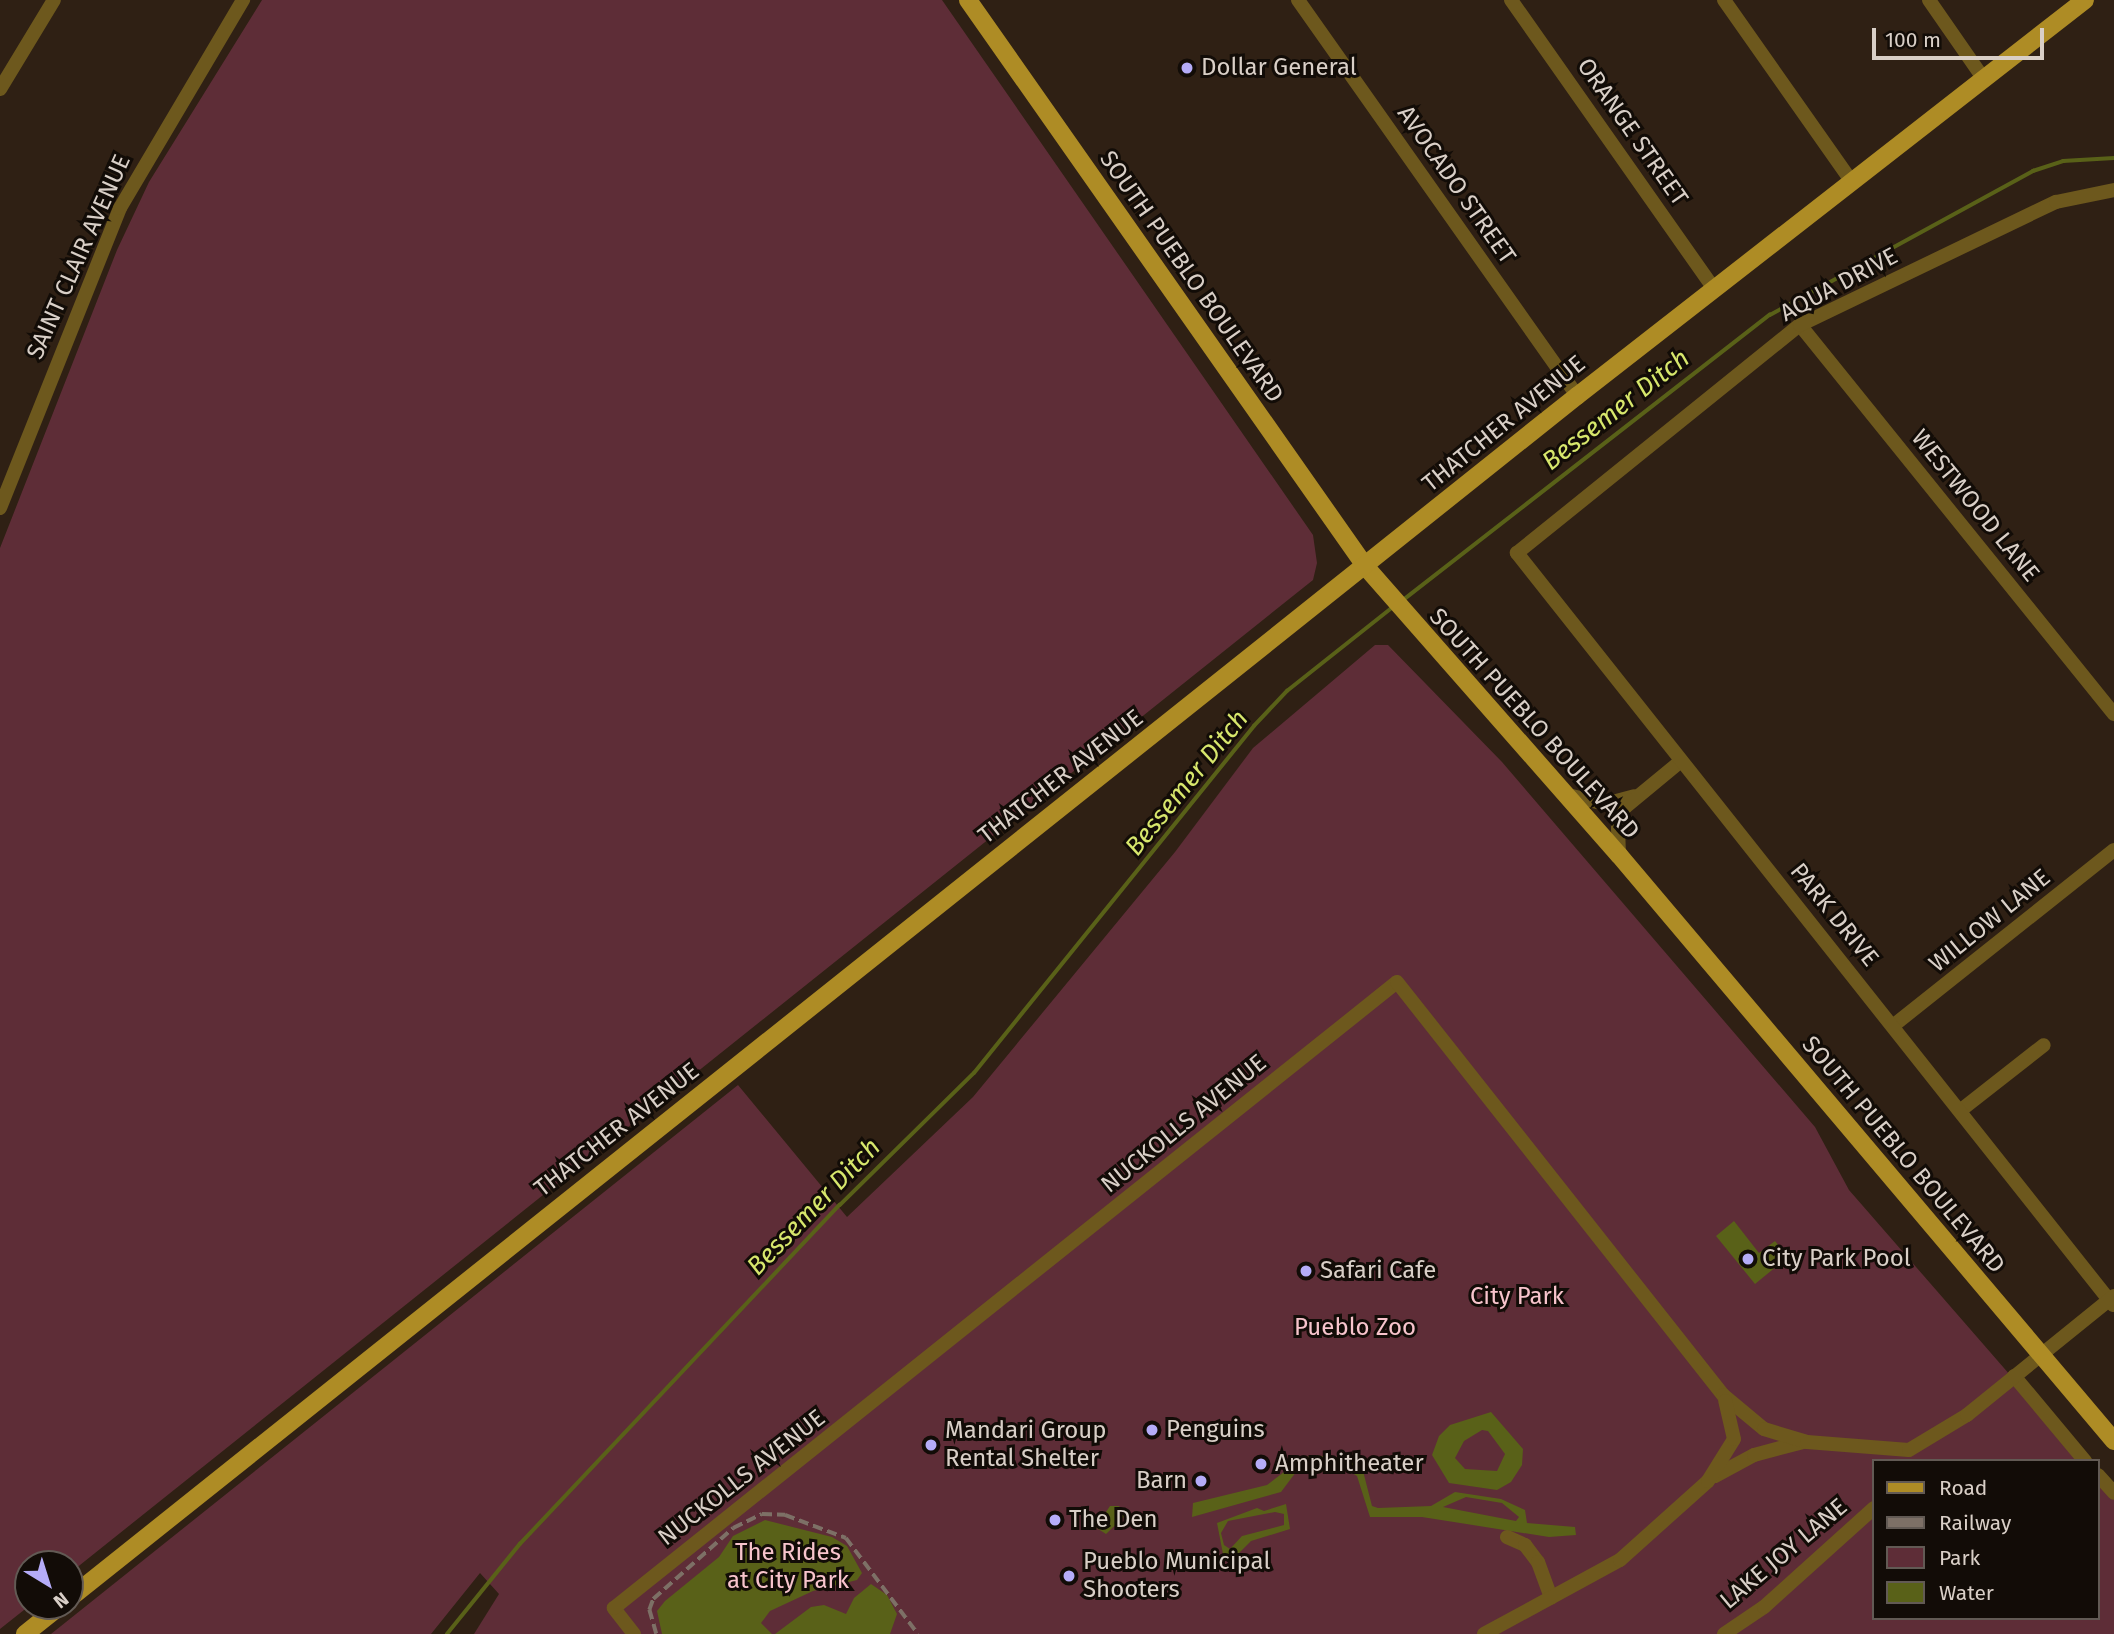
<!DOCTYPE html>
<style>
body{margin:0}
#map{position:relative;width:2114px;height:1634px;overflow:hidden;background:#2f2014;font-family:"Fira Sans",sans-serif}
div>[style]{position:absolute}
.green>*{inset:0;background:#5e2d37}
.water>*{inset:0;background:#596118}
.stream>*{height:3.5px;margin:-1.75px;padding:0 1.75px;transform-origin:1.75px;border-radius:1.75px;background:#596118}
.minor>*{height:14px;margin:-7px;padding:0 7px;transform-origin:7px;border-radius:7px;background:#6d581d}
.major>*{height:18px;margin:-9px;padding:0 9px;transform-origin:9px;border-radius:9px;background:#ae8c25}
.rail>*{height:3.5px;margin-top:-1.75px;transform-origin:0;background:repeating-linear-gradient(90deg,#7d7066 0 10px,transparent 0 15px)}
.dots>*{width:19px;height:19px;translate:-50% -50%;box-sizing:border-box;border:4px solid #120c07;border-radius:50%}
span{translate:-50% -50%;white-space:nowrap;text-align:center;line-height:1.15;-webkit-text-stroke:6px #120c07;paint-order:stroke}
.poi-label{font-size:24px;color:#d9cfc7}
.left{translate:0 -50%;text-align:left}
.right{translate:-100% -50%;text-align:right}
.street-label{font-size:24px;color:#d9cfc7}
.park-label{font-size:24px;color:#f8c4cc}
.water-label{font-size:26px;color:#d7e76c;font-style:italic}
.legend{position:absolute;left:1872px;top:1459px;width:228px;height:161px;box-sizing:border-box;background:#120c07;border:2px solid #625a54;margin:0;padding:9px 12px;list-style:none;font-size:21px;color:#d9cfc7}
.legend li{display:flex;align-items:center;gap:14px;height:35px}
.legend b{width:35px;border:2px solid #625a54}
.north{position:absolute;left:14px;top:1550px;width:70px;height:70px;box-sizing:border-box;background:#120c07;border:2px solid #625a54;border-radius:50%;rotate:142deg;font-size:19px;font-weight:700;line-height:28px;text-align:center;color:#d9cfc7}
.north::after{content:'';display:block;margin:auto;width:24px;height:32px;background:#b5acf8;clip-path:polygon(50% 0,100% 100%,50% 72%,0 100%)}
.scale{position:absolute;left:1872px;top:28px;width:172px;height:32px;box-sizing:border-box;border:4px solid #d9cfc7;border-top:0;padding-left:9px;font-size:21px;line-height:24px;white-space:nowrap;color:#d9cfc7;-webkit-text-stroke:5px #120c07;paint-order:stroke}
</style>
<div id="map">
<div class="green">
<div style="clip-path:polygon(262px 0,942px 0,1313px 535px,1317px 563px,1313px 580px,70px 1573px,70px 1564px,28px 1564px,29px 1606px,0 1629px,0 548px,117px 250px,149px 182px)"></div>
<div style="clip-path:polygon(1375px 645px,1388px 645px,1502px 762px,1815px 1127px,1849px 1190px,2085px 1461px,1874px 1461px,1874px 1618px,2098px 1618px,2098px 1475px,2114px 1493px,2114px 1634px,474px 1634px,499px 1594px,480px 1573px,431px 1634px,51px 1634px,738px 1085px,847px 1217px,973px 1097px,1175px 852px,1253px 748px)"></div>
</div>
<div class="water">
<div style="clip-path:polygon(1734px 1221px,1759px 1253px,1775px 1241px,1788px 1257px,1755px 1284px,1716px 1236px)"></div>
<div style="clip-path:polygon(evenodd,1491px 1412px,1523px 1449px,1522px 1465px,1511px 1482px,1497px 1490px,1449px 1483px,1432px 1455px,1439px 1436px,1450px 1425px,1491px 1412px,1482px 1430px,1488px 1431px,1505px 1454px,1497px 1471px,1465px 1469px,1455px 1458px,1464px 1441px,1482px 1430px)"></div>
<div style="clip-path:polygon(evenodd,1314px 1455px,1346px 1459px,1362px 1467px,1372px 1506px,1378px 1508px,1431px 1506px,1455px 1492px,1501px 1499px,1525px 1510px,1527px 1523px,1575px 1527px,1576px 1535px,1549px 1537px,1422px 1517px,1370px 1517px,1357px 1476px,1349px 1471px,1296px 1472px,1281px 1492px,1192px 1517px,1193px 1503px,1267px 1485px,1302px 1458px,1314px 1455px,1466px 1497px,1502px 1503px,1519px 1517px,1516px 1521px,1443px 1507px,1466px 1497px)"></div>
<div style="clip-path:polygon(evenodd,1286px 1504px,1290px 1529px,1251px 1541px,1237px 1555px,1223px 1554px,1217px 1523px,1257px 1508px,1264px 1511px,1286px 1504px,1275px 1512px,1284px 1514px,1284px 1525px,1242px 1536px,1230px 1549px,1224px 1545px,1221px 1533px,1228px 1521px,1275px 1512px)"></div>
<div style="clip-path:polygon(1110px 1506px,1119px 1506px,1126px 1515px,1106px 1534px,1095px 1527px,1095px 1518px,1102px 1518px)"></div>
<div style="clip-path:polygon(765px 1520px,832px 1537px,847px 1546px,862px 1573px,857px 1580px,813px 1591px,770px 1611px,761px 1623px,772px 1634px,662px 1634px,657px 1611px,665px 1601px,719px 1557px,733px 1536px)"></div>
<div style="clip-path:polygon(871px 1584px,887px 1595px,897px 1614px,890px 1634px,775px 1634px,811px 1607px,824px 1605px,846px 1614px,854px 1598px)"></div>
</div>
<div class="stream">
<div style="left:1402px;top:601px;width:466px;rotate:-37.9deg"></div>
<div style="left:1770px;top:315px;width:300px;rotate:-28.7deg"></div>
<div style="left:2033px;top:171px;width:32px;rotate:-18deg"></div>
<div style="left:2063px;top:161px;width:51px;rotate:-3.4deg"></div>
<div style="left:447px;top:1634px;width:116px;rotate:-51deg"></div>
<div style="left:520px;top:1544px;width:466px;rotate:-46.7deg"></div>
<div style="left:840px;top:1205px;width:188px;rotate:-44.6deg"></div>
<div style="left:974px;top:1073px;width:446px;rotate:-51.1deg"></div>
<div style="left:1254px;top:726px;width:48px;rotate:-46.7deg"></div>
<div style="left:1287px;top:691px;width:135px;rotate:-38.4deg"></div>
</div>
<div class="minor">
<div style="left:1298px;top:0;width:484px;rotate:54.8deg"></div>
<div style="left:1511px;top:0;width:353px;rotate:54.9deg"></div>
<div style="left:1724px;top:0;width:221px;rotate:54.9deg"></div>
<div style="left:1929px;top:0;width:95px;rotate:55.3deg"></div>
<div style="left:0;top:89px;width:104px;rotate:-58.8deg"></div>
<div style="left:1800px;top:325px;width:500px;rotate:51.1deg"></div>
<div style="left:0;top:508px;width:323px;rotate:-68.2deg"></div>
<div style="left:120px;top:208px;width:242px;rotate:-59.4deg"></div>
<div style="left:1564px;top:794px;width:42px;rotate:13.7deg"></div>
<div style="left:1605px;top:804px;width:30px;rotate:-15deg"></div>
<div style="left:1619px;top:855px;width:27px;rotate:-92deg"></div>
<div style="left:1618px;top:828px;width:21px;rotate:-73deg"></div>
<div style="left:1624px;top:808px;width:74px;rotate:-39.5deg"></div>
<div style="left:1894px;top:1025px;width:281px;rotate:-38.5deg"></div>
<div style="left:1961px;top:1110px;width:105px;rotate:-38.1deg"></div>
<div style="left:2113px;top:1305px;width:960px;rotate:-128.4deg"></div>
<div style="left:1517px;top:553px;width:363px;rotate:-38.9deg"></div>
<div style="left:1800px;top:325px;width:284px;rotate:-25.7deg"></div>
<div style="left:2056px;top:202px;width:59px;rotate:-11.7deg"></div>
<div style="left:2014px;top:1376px;width:111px;rotate:50.1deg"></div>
<div style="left:2098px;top:1475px;width:24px;rotate:48deg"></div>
<div style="left:1715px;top:1476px;width:44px;rotate:-28.3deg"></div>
<div style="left:1754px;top:1455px;width:51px;rotate:-14.9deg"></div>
<div style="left:1507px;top:1537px;width:20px;rotate:24deg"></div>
<div style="left:1525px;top:1545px;width:21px;rotate:53deg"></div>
<div style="left:1538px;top:1562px;width:38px;rotate:70deg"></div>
<div style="left:634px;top:1634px;width:33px;rotate:-128deg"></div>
<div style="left:614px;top:1608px;width:1002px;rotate:-38.64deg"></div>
<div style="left:1397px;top:982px;width:526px;rotate:51.71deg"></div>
<div style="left:1723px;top:1395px;width:53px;rotate:39.7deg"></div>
<div style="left:1764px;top:1429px;width:45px;rotate:16.8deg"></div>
<div style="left:1807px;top:1442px;width:102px;rotate:4.5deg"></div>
<div style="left:1909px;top:1450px;width:68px;rotate:-31.1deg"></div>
<div style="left:1967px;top:1415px;width:189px;rotate:-39deg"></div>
<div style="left:1484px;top:1634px;width:155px;rotate:-28.6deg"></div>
<div style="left:1620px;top:1560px;width:118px;rotate:-41.9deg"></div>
<div style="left:1708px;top:1481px;width:49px;rotate:-58.2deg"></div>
<div style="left:1734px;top:1439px;width:39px;rotate:-103deg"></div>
<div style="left:1724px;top:1634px;width:48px;rotate:-34deg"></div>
<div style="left:1764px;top:1607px;width:148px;rotate:-42deg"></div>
</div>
<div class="major">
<div style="left:968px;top:0;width:691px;rotate:54.95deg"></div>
<div style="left:1365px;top:566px;width:385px;rotate:48.7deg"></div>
<div style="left:1619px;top:855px;width:767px;rotate:49.81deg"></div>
<div style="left:70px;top:1598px;width:1928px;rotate:-38.58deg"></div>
<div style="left:1577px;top:396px;width:644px;rotate:-37.94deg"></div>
<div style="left:25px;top:1634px;width:45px;rotate:-38.7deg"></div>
</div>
<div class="rail">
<div style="left:656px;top:1634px;width:25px;rotate:-106deg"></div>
<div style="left:649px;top:1610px;width:12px;rotate:-70deg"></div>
<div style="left:653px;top:1599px;width:107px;rotate:-41.6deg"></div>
<div style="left:733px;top:1528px;width:32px;rotate:-26deg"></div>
<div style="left:762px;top:1514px;width:23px;rotate:2deg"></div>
<div style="left:785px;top:1515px;width:65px;rotate:20.7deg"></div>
<div style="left:846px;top:1538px;width:120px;rotate:53.1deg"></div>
</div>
<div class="dots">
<div style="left:1187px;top:68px;background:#b5acf8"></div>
<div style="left:1748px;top:1259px;background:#b5acf8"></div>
<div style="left:1306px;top:1271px;background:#b5acf8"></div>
<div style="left:1152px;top:1430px;background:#b5acf8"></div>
<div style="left:931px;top:1445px;background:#b5acf8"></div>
<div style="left:1261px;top:1464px;background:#b5acf8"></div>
<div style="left:1201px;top:1481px;background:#b5acf8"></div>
<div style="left:1055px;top:1520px;background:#b5acf8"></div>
<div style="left:1069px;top:1576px;background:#b5acf8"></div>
</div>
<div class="poi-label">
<span class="left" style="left:1201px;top:68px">Dollar General</span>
<span class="left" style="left:1762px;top:1259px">City Park Pool</span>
<span class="left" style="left:1320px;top:1271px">Safari Cafe</span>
<span class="left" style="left:1166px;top:1430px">Penguins</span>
<span class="left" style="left:945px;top:1445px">Mandari Group<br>Rental Shelter</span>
<span class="left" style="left:1275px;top:1464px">Amphitheater</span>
<span class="right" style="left:1187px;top:1481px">Barn</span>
<span class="left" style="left:1069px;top:1520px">The Den</span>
<span class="left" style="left:1083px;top:1576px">Pueblo Municipal<br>Shooters</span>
</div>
<div class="street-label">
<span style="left:1632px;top:132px;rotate:55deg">ORANGE STREET</span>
<span style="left:1456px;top:185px;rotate:55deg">AVOCADO STREET</span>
<span style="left:79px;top:257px;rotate:-66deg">SAINT CLAIR AVENUE</span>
<span style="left:1191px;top:277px;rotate:55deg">SOUTH PUEBLO BOULEVARD</span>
<span style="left:1839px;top:285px;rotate:-28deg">AQUA DRIVE</span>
<span style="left:1504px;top:424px;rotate:-39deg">THATCHER AVENUE</span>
<span style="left:1975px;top:506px;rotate:51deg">WESTWOOD LANE</span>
<span style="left:1534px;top:724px;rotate:48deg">SOUTH PUEBLO BOULEVARD</span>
<span style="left:1061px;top:777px;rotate:-38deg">THATCHER AVENUE</span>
<span style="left:1834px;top:915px;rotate:51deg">PARK DRIVE</span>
<span style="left:1990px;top:921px;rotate:-39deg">WILLOW LANE</span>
<span style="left:1184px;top:1124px;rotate:-39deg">NUCKOLLS AVENUE</span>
<span style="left:617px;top:1130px;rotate:-38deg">THATCHER AVENUE</span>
<span style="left:1903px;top:1155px;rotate:50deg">SOUTH PUEBLO BOULEVARD</span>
<span style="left:742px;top:1478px;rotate:-38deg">NUCKOLLS AVENUE</span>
<span style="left:1784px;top:1554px;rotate:-40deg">LAKE JOY LANE</span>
</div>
<div class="park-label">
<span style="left:1517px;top:1297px">City Park</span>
<span style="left:1355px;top:1328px">Pueblo Zoo</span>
<span style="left:788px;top:1567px">The Rides<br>at City Park</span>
</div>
<div class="water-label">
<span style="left:1616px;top:410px;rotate:-38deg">Bessemer Ditch</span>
<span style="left:1187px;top:783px;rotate:-51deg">Bessemer Ditch</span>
<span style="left:814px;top:1207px;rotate:-46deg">Bessemer Ditch</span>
</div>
<ul class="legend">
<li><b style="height:9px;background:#ae8c25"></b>Road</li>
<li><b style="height:9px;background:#7d7066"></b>Railway</li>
<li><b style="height:19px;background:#5e2d37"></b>Park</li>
<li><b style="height:19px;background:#596118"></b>Water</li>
</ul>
<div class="north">N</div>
<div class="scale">100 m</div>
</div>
